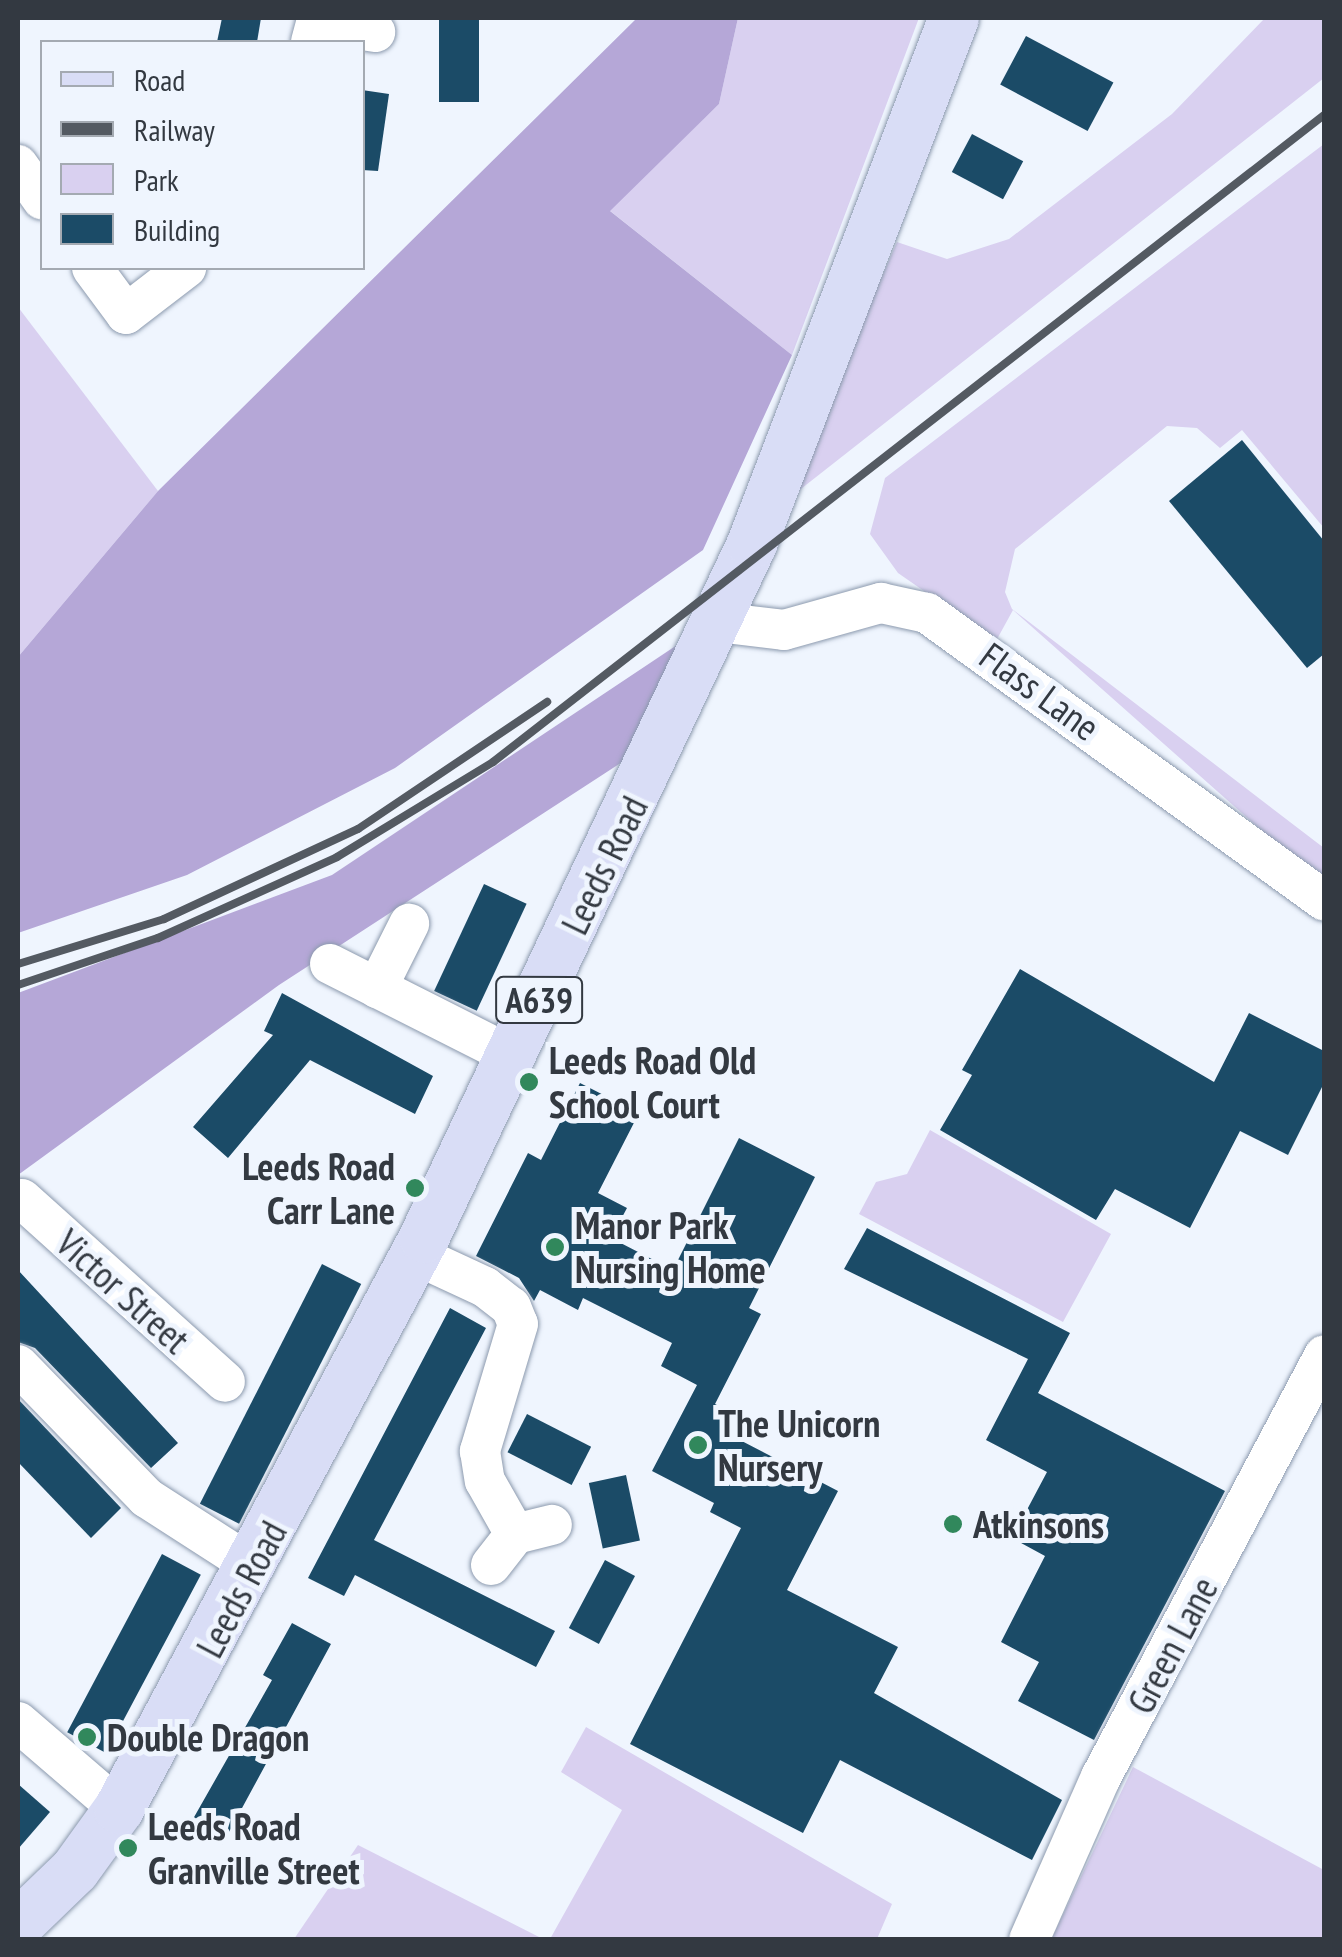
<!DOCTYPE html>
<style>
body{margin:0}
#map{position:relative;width:1342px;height:1957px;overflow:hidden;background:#eff5fe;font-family:"PT Sans Narrow",sans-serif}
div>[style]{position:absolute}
.green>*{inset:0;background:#d9d0f0}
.forest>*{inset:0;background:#b5a7d7}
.building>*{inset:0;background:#1b4b67;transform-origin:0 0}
.roads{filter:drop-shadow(0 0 2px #8c9aae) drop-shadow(0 0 2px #8c9aae)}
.minor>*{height:40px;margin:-20px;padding:0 20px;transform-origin:20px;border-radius:20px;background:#fff}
.major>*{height:50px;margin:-25px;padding:0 25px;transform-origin:25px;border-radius:25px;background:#d9ddf6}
.rail>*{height:8px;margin:-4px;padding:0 4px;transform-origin:4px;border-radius:4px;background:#545a62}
.dots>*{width:28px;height:28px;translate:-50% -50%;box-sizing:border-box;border:5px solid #eff5fe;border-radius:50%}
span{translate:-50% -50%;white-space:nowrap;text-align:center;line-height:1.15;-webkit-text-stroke:10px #eff5fe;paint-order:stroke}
.shield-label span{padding:2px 8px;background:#eff5fe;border:2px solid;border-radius:8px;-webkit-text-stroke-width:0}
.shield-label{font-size:35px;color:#333941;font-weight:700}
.street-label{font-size:38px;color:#333941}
.poi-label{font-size:38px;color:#333941;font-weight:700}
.left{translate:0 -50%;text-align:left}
.right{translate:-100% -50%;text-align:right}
.frame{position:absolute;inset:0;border:20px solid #333941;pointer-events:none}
.legend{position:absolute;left:40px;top:40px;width:325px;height:230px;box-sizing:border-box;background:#eff5fe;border:2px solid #a4aab2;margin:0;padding:12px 18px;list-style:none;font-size:30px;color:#333941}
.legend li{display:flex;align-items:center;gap:20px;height:50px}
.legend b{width:50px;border:2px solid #a4aab2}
</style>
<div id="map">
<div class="green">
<div style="clip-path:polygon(738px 18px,919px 18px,792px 355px,609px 210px,719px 104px)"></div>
<div style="clip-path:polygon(1265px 18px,1324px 18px,1324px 78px,783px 503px,897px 242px,947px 259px,1009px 239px,1172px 114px)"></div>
<div style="clip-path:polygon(1324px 144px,1324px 528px,1242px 430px,1220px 448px,1197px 428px,1167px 426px,1015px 549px,1005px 592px,1012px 609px,1324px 848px,1324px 886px,1013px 610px,996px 641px,898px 573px,870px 534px,885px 478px)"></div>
<div style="clip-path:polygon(18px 307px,158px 491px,18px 657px)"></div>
<div style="clip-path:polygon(930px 1130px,1111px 1234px,1063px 1322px,859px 1214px,876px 1182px,907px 1174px)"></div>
<div style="clip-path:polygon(586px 1727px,892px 1904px,877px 1939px,550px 1939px,622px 1810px,561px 1772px)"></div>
<div style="clip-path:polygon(1133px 1767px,1324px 1870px,1324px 1939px,1051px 1940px)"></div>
<div style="clip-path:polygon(358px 1845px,543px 1939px,294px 1939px)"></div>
</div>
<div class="forest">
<div style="clip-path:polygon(637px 18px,738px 18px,719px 104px,610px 211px,792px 355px,703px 550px,395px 768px,187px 875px,18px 933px,18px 657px,158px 491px)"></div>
<div style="clip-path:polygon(695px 633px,633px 755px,279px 985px,18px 1175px,18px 993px,332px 875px)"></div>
</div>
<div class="building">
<div style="clip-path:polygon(222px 18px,261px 18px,257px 42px,217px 42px)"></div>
<div style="left:439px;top:18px;width:40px;height:84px"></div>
<div style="left:1026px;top:36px;width:99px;height:55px;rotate:28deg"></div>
<div style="clip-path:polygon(362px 90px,389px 94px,378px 171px,362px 170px)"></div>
<div style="left:972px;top:134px;width:58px;height:43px;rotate:28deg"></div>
<div style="clip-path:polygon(1242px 440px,1324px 541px,1324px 654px,1307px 668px,1169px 501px)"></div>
<div style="left:484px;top:884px;width:47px;height:118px;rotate:25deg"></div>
<div style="clip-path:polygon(1020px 969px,1214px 1082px,1249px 1013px,1324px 1051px,1324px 1083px,1288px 1155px,1240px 1131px,1190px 1228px,1115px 1189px,1096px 1220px,940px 1130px,972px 1075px,962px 1070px)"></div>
<div style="clip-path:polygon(282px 993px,433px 1076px,415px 1114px,310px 1060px,228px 1158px,193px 1127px,273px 1035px,264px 1031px)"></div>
<div style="clip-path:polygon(580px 1083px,639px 1113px,598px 1193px,627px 1208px,611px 1238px,673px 1270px,739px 1138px,815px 1177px,749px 1308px,761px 1314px,715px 1404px,743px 1419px,734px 1437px,838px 1491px,787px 1590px,898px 1647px,874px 1693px,1062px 1800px,1032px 1860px,840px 1760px,803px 1833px,630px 1744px,741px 1528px,710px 1512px,714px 1503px,652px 1471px,697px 1385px,661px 1366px,672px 1343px,583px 1298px,578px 1310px,540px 1290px,534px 1301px,519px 1278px,476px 1256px,528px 1153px,541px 1160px)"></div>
<div style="clip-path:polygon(867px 1228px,1070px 1333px,1038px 1393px,1225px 1491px,1094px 1740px,1018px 1701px,1039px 1662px,1001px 1642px,1045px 1556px,1012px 1538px,1047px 1472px,986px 1440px,1028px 1359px,844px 1269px)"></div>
<div style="left:322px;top:1264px;width:44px;height:269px;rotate:27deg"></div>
<div style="clip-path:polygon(18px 1270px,178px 1443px,151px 1468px,35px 1348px,18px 1342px)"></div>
<div style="clip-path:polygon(450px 1308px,486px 1328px,374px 1540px,555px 1631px,536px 1667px,355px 1575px,344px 1596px,308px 1578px)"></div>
<div style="clip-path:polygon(18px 1399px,121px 1508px,91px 1538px,18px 1462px)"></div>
<div style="left:527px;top:1414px;width:72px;height:43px;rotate:27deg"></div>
<div style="left:626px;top:1475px;width:67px;height:38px;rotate:78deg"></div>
<div style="left:162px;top:1554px;width:44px;height:202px;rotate:28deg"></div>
<div style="left:605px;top:1560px;width:34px;height:77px;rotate:28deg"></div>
<div style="clip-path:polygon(292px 1623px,331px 1644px,222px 1845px,189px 1826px,272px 1680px,263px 1675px)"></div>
<div style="clip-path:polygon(18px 1784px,50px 1812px,18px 1849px)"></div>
</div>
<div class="roads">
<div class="minor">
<div style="left:311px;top:42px;width:20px;rotate:-75deg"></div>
<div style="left:316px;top:23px;width:60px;rotate:8.7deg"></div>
<div style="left:18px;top:165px;width:42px;rotate:54.8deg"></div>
<div style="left:92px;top:268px;width:57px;rotate:53.5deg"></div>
<div style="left:126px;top:314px;width:76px;rotate:-37.5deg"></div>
<div style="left:717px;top:622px;width:67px;rotate:6.8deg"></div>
<div style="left:784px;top:630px;width:101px;rotate:-15.6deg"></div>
<div style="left:881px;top:603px;width:47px;rotate:12.3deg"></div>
<div style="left:927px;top:613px;width:490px;rotate:35.9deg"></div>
<div style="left:330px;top:964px;width:204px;rotate:26.8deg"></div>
<div style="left:377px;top:988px;width:72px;rotate:-63.4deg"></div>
<div style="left:22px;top:1199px;width:273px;rotate:42deg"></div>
<div style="left:416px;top:1255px;width:76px;rotate:24.9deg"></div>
<div style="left:485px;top:1287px;width:33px;rotate:38deg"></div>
<div style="left:511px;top:1307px;width:18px;rotate:68deg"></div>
<div style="left:518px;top:1324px;width:133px;rotate:106.7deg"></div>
<div style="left:480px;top:1451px;width:30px;rotate:81deg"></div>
<div style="left:485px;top:1481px;width:61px;rotate:60.5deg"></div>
<div style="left:18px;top:1365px;width:185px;rotate:45.9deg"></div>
<div style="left:147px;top:1498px;width:127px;rotate:32.8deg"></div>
<div style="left:491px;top:1565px;width:39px;rotate:-52deg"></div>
<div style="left:515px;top:1534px;width:38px;rotate:-14deg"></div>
<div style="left:18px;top:1722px;width:133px;rotate:40.7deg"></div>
<div style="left:1029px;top:1940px;width:178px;rotate:-66.2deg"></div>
<div style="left:1101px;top:1777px;width:477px;rotate:-62.1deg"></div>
</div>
<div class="major">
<div style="left:18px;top:1925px;width:79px;rotate:-44deg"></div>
<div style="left:75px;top:1870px;width:75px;rotate:-54.2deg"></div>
<div style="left:119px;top:1809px;width:647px;rotate:-61.89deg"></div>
<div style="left:424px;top:1238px;width:768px;rotate:-64.7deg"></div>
<div style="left:752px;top:544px;width:563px;rotate:-68.99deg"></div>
</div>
</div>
<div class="rail">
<div style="left:18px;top:964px;width:153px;rotate:-17.1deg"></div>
<div style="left:164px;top:919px;width:214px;rotate:-24.9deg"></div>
<div style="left:358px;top:829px;width:228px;rotate:-33.9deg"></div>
<div style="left:18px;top:985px;width:148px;rotate:-18.6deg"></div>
<div style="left:158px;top:938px;width:196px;rotate:-24.3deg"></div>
<div style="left:337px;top:857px;width:183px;rotate:-31.3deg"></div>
<div style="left:493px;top:762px;width:1053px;rotate:-37.9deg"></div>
</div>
<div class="dots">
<div style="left:529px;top:1082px;background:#31885c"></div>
<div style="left:415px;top:1188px;background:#31885c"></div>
<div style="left:555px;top:1247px;background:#31885c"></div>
<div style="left:698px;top:1445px;background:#31885c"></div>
<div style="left:953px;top:1524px;background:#31885c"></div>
<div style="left:87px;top:1737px;background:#31885c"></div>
<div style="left:128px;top:1848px;background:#31885c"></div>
</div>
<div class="shield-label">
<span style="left:539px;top:1000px">A639</span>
</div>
<div class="street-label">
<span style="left:1040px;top:691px;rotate:36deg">Flass Lane</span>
<span style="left:604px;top:865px;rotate:-64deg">Leeds Road</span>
<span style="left:123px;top:1291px;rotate:42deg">Victor Street</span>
<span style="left:241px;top:1589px;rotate:-62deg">Leeds Road</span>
<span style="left:1172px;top:1645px;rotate:-62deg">Green Lane</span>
</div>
<div class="poi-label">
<span class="left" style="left:549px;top:1082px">Leeds Road Old<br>School Court</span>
<span class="right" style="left:395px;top:1188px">Leeds Road<br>Carr Lane</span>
<span class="left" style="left:575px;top:1247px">Manor Park<br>Nursing Home</span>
<span class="left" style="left:718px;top:1445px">The Unicorn<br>Nursery</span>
<span class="left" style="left:973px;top:1524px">Atkinsons</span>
<span class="left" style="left:107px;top:1737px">Double Dragon</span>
<span class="left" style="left:148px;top:1848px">Leeds Road<br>Granville Street</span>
</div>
<div class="frame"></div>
<ul class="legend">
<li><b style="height:12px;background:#d9ddf6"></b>Road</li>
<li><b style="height:12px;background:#545a62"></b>Railway</li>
<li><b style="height:28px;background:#d9d0f0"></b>Park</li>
<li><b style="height:28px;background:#1b4b67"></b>Building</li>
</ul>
</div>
